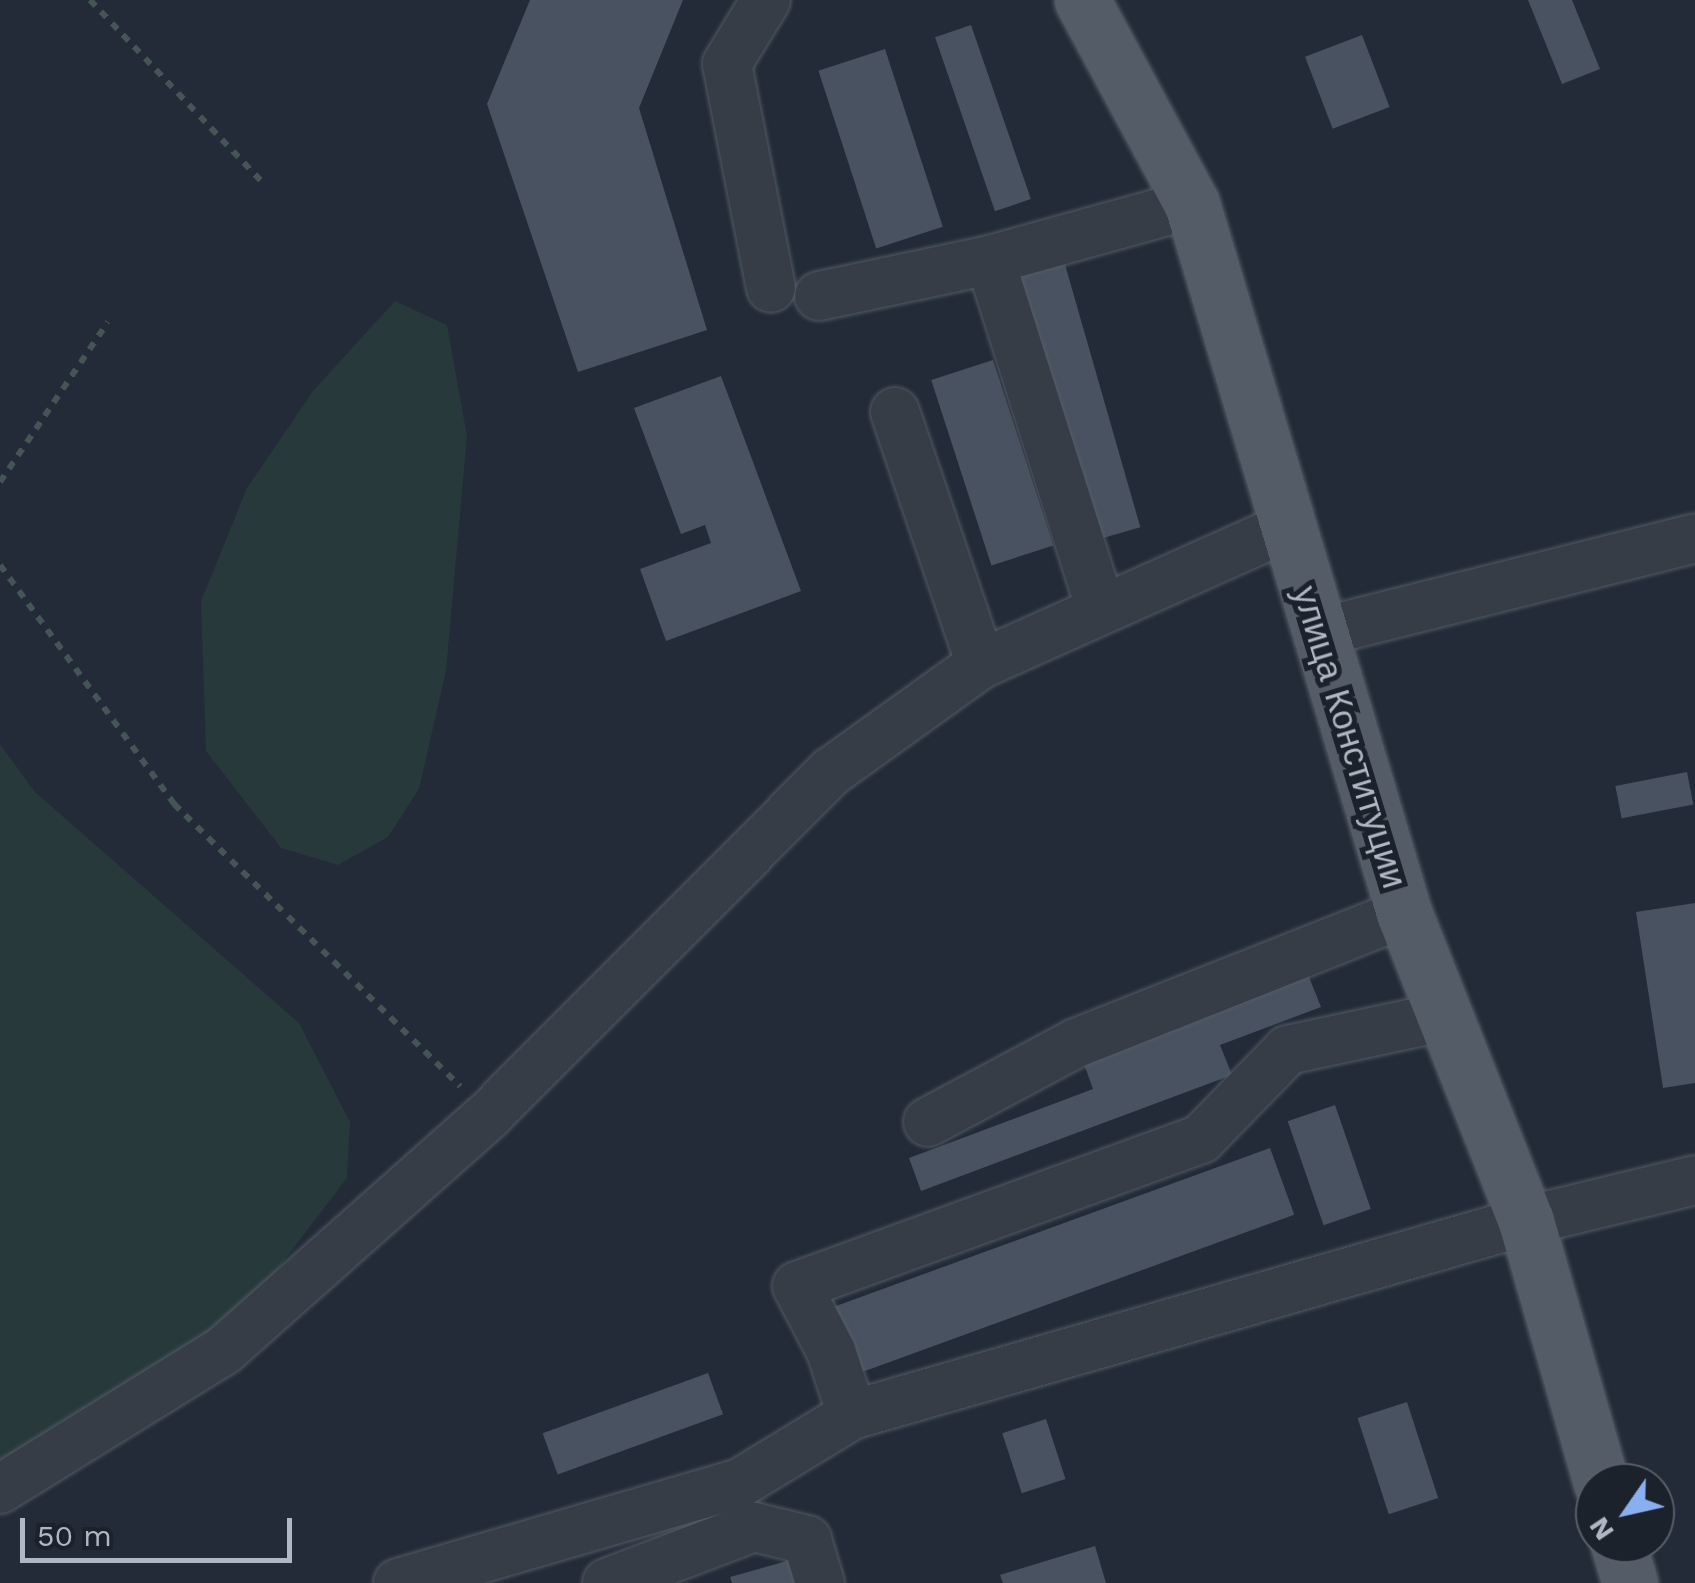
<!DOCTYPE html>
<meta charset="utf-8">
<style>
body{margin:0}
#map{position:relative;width:1695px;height:1583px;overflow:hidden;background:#222b37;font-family:"Work Sans",sans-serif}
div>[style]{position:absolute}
.green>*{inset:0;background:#27393a}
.building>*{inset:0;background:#495261;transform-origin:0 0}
.path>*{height:6px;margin-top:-3px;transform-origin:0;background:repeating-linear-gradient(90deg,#445457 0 8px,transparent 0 16px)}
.roads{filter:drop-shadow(0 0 2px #535a65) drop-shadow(0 0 2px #535a65)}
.minor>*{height:48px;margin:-24px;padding:0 24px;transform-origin:24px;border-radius:24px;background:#363d47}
.major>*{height:55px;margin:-27.5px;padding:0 27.5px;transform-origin:27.5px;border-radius:27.5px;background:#545c67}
span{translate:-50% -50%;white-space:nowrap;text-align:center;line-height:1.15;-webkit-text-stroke:10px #1b222c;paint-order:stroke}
.street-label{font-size:35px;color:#b0b7c4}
.north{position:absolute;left:1575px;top:1463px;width:100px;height:100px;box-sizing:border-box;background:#1b222c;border:2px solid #575e69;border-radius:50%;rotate:236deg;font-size:28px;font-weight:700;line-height:40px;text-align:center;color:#b0b7c4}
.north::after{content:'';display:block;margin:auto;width:35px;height:45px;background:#8aaff0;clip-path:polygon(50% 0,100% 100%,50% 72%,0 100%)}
.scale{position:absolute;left:20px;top:1518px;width:272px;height:45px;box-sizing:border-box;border:5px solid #b0b7c4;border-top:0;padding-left:12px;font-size:30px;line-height:35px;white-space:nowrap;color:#b0b7c4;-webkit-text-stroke:8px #1b222c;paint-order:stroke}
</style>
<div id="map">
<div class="green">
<div style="clip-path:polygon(395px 301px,447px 325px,467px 436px,446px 671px,419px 789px,388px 837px,338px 865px,281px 848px,206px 751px,201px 601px,247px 488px,313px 391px)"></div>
<div style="clip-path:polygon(0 744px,35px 792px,299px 1023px,350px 1122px,347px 1178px,244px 1313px,0 1464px)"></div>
</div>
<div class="building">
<div style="clip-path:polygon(530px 0,683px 0,639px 108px,707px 330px,578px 372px,487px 104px)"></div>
<div style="clip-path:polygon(1528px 0,1572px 0,1600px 69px,1562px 84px)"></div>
<div style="left:971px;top:25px;width:184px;height:38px;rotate:71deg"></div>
<div style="left:1362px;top:35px;width:77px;height:61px;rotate:69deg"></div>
<div style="left:885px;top:49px;width:187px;height:70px;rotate:72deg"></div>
<div style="left:1064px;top:261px;width:277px;height:46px;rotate:74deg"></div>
<div style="left:993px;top:360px;width:195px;height:65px;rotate:72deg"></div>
<div style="clip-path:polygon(721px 376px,801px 591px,666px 641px,640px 569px,711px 543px,705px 525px,681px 534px,634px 408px)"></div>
<div style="left:1687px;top:772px;width:33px;height:73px;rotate:79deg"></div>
<div style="clip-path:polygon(1695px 903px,1695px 1083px,1663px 1088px,1636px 912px)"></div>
<div style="clip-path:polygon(1307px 972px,1321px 1007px,1220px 1045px,1232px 1075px,921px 1191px,909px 1158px,1093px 1089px,1081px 1056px)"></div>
<div style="left:1335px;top:1105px;width:110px;height:50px;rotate:71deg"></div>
<div style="left:1270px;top:1148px;width:71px;height:464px;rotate:70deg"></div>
<div style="left:708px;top:1373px;width:44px;height:176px;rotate:70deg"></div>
<div style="left:1407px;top:1402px;width:101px;height:52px;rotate:72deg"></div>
<div style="left:1046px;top:1419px;width:63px;height:46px;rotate:72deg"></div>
<div style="clip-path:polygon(1095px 1546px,1106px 1583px,1003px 1583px,1000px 1575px)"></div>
<div style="clip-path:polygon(794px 1559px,801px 1583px,732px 1583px,730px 1577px)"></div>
</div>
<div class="path">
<div style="left:90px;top:0;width:249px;rotate:46.6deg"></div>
<div style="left:0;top:482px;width:193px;rotate:-56deg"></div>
<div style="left:0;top:565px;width:296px;rotate:53.9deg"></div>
<div style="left:174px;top:804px;width:402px;rotate:44.6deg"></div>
</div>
<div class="roads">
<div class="minor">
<div style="left:766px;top:0;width:75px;rotate:121.4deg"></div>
<div style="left:727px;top:64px;width:228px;rotate:78.9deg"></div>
<div style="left:990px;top:260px;width:366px;rotate:72.4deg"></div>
<div style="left:819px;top:296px;width:175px;rotate:-11.9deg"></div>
<div style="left:990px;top:260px;width:210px;rotate:-15.5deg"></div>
<div style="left:895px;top:412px;width:266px;rotate:71.2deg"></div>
<div style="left:1318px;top:633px;width:389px;rotate:-14.1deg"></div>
<div style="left:928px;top:1122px;width:168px;rotate:-28.1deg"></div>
<div style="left:1076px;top:1043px;width:353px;rotate:-21.6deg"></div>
<div style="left:852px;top:1415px;width:67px;rotate:-108.2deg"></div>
<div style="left:831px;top:1351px;width:73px;rotate:-117.6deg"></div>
<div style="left:797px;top:1286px;width:430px;rotate:-20deg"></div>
<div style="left:1201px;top:1139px;width:124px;rotate:-45.7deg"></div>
<div style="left:1288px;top:1050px;width:162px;rotate:-12.1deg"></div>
<div style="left:0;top:1489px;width:262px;rotate:-31.8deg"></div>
<div style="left:223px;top:1351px;width:356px;rotate:-41.6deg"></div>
<div style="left:489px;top:1115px;width:486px;rotate:-45.1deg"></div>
<div style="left:832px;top:771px;width:183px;rotate:-35.7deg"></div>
<div style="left:981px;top:664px;width:333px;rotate:-24.1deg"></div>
<div style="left:398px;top:1583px;width:356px;rotate:-16.3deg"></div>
<div style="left:740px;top:1483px;width:131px;rotate:-31.3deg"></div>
<div style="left:852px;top:1415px;width:701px;rotate:-16.06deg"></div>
<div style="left:1526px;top:1221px;width:174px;rotate:-13.6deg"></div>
<div style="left:607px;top:1583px;width:157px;rotate:-20.9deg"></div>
<div style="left:754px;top:1527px;width:55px;rotate:13.8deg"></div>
<div style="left:807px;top:1540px;width:45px;rotate:73.2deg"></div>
</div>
<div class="major">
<div style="left:1082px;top:0;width:232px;rotate:61.7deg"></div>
<div style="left:1192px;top:204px;width:740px;rotate:73.35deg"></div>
<div style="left:1404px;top:913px;width:331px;rotate:68.4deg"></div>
<div style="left:1526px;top:1221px;width:273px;rotate:74deg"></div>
<div style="left:1618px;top:1543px;width:42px;rotate:73.3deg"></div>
</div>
</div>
<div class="street-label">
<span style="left:1350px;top:737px;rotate:73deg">улица Конституции</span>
</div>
<div class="north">N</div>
<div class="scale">50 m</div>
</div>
